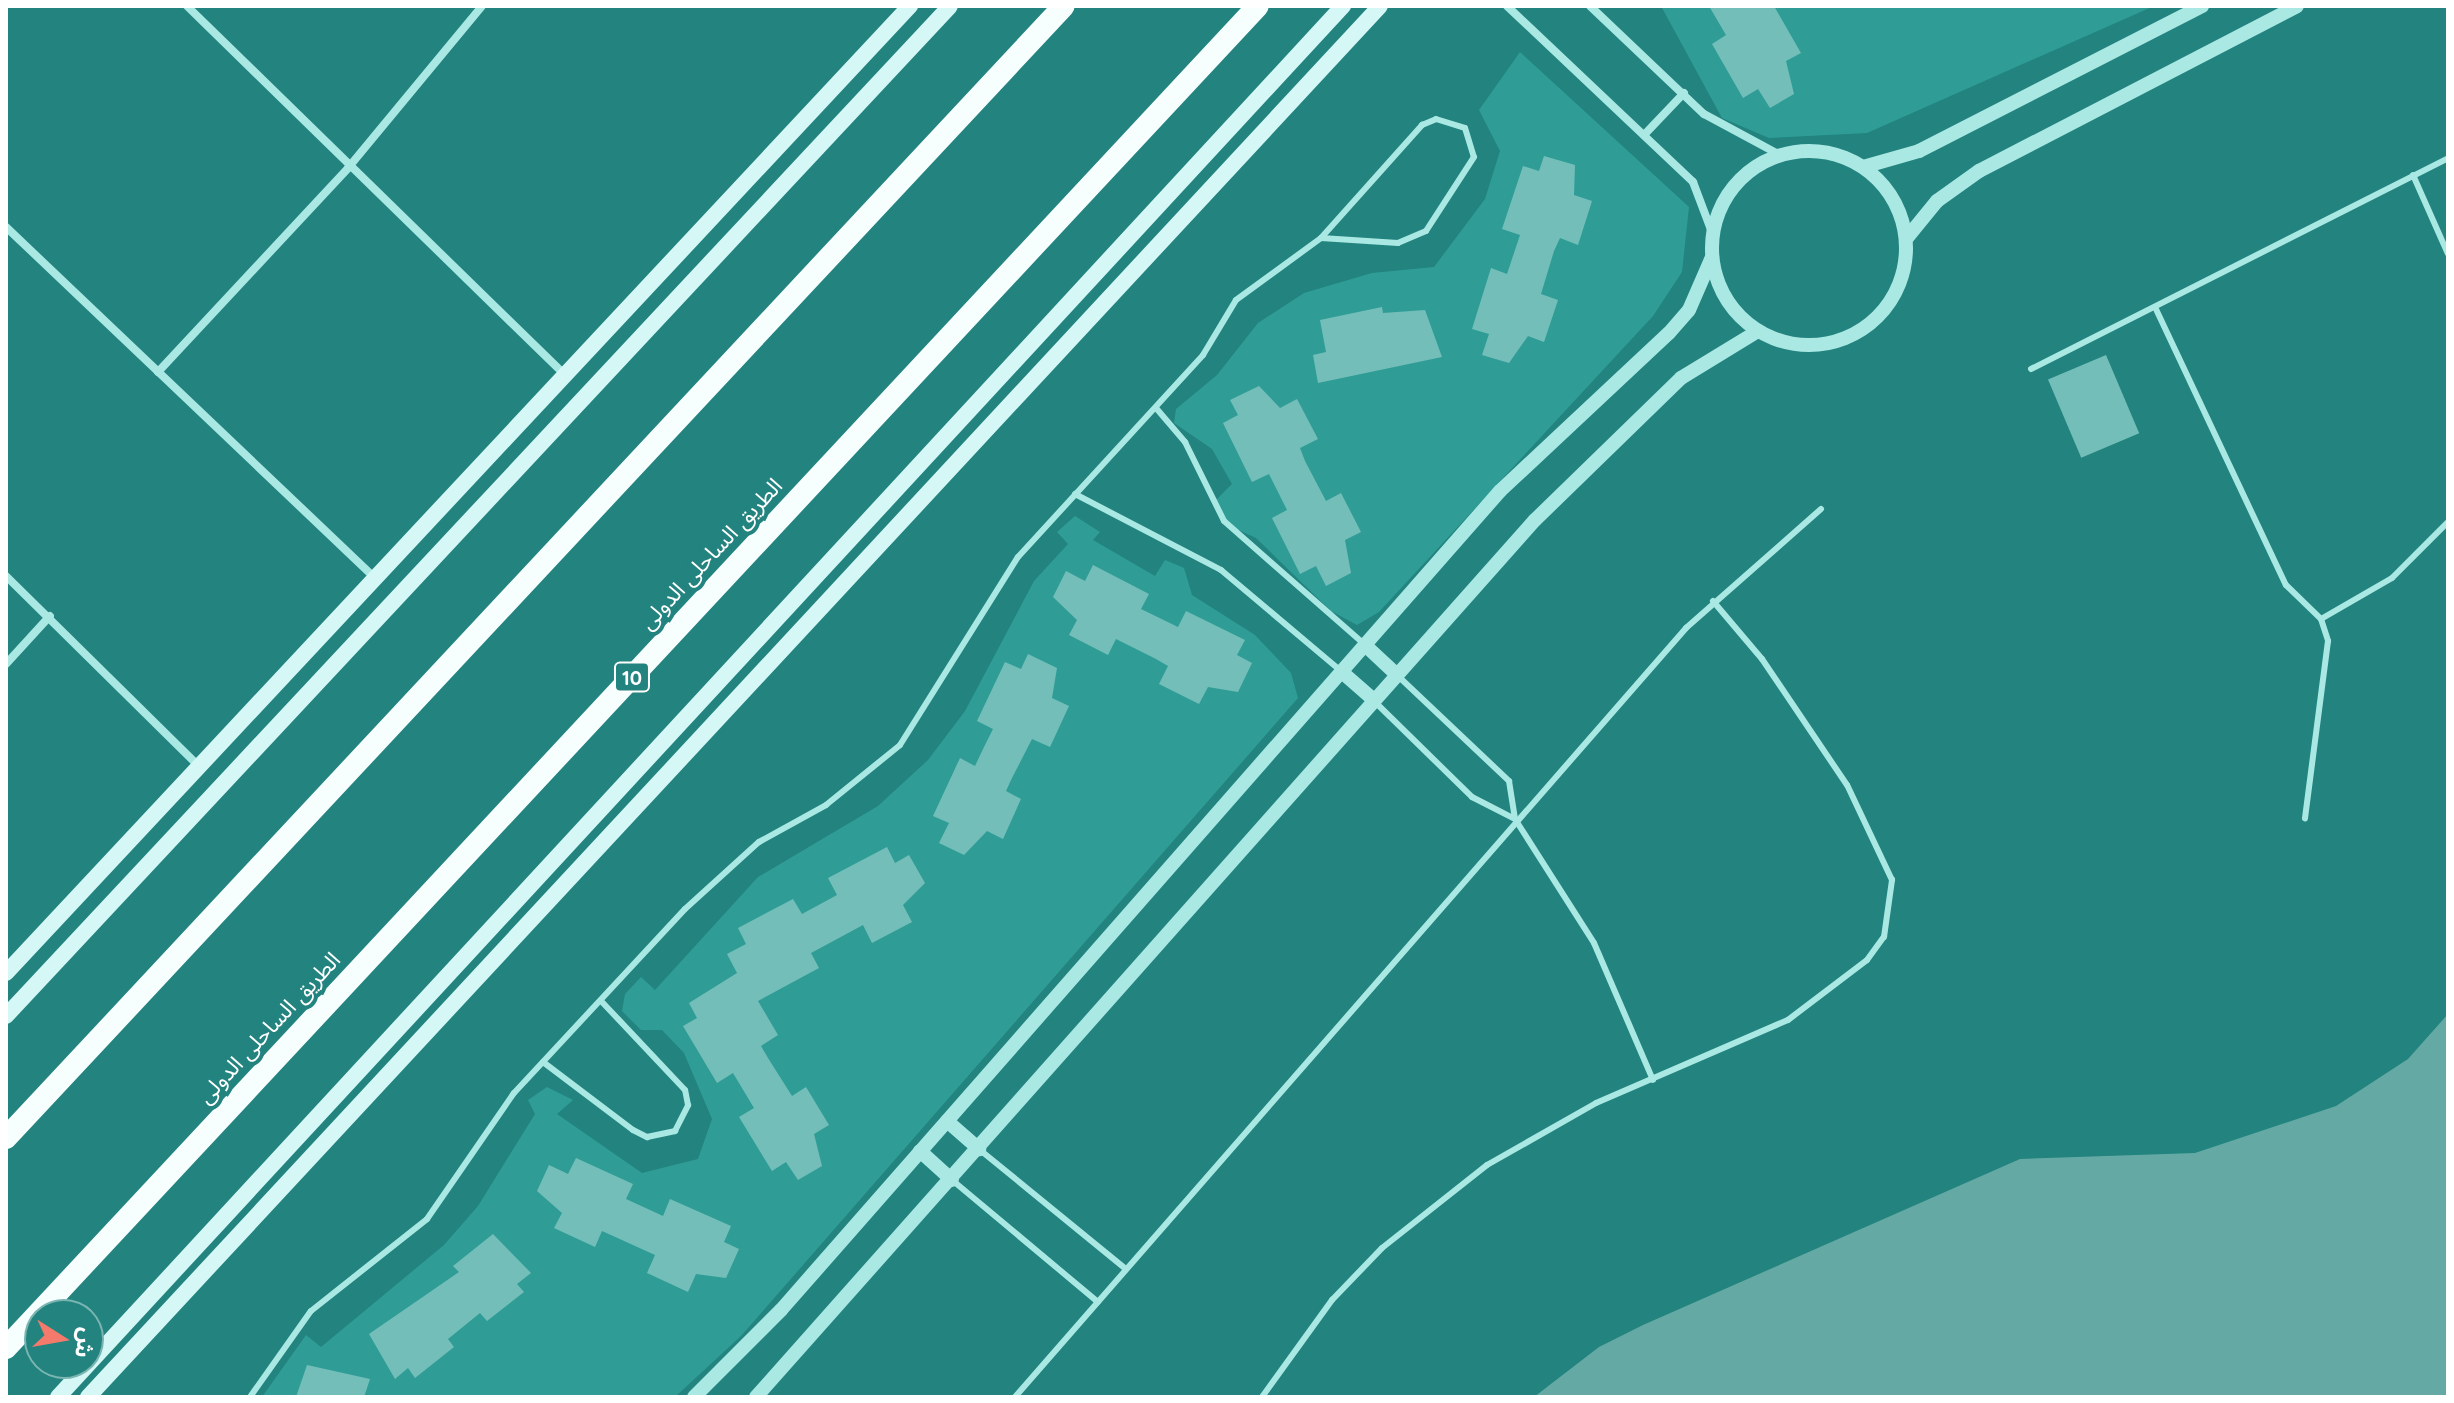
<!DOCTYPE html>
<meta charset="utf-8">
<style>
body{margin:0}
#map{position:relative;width:2454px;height:1403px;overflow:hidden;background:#22837f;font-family:Quicksand,"Noto Sans Arabic",sans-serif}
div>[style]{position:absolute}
.green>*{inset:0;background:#2f9d96}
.water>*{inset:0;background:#65a9a5}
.building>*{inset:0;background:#74beba;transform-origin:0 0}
.service>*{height:6px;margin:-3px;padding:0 3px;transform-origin:3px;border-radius:3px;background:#aae8e4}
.minor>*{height:8px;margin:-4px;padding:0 4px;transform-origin:4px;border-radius:4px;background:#aae8e4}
.tertiary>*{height:14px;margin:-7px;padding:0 7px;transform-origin:7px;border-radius:7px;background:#aae8e4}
.tertiary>.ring{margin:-7px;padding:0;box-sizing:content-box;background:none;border:14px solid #aae8e4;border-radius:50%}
.secondary>*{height:16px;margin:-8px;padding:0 8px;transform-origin:8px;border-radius:8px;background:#d5f7f5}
.trunk>*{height:22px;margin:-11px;padding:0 11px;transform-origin:11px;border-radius:11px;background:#f6fefe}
span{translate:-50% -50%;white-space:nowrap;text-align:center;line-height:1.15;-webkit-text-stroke:8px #22837f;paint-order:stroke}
.shield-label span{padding:2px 6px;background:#22837f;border:2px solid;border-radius:6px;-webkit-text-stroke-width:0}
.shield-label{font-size:20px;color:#fff;font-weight:700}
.street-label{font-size:22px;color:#fff}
.frame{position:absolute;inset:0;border:8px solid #fff;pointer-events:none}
.north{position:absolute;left:24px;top:1299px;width:80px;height:80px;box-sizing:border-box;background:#22837f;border:2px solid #7ab5b2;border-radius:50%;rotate:101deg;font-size:22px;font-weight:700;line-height:32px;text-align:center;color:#fff}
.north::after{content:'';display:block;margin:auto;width:28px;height:36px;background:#f47a6c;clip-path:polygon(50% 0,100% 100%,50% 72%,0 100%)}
</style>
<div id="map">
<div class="green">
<div style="clip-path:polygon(1661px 6px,2154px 6px,1867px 133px,1769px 138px,1722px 118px)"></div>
<div style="clip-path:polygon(1520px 52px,1689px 207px,1682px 272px,1653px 316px,1379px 612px,1357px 625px,1331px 611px,1256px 538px,1225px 524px,1216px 500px,1232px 484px,1212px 449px,1174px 423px,1176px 409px,1217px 375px,1258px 323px,1304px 293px,1372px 273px,1434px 267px,1485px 199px,1500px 151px,1479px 110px)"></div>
<div style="clip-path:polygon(1075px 516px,1100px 532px,1093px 540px,1155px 576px,1165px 560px,1184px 568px,1192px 595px,1255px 635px,1291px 673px,1298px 698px,741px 1336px,675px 1397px,262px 1397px,306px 1335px,321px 1347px,444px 1245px,478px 1206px,535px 1114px,528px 1100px,547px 1087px,573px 1100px,557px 1114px,642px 1173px,698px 1159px,712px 1119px,684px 1053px,662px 1030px,641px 1030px,622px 1011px,625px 994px,641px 977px,655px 990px,758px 877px,878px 806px,928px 760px,965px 711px,1034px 581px,1068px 544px,1057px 532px)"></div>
</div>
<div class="water">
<div style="clip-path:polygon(2448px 1014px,2448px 1397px,1534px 1397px,1599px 1347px,1643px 1325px,2020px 1159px,2195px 1153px,2336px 1106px,2408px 1059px)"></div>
</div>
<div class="building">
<div style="clip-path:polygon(1709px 6px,1774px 6px,1801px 53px,1786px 61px,1794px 94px,1770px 108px,1758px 89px,1743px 98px,1712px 44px,1726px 35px)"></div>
<div style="clip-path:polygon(1544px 156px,1575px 165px,1574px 195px,1592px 201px,1578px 245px,1560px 238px,1554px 251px,1541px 294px,1558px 300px,1544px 342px,1528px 336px,1509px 363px,1482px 355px,1489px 334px,1472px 329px,1491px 268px,1507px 274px,1520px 235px,1502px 229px,1523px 166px,1539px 171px)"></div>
<div style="clip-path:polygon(1382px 307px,1383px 313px,1425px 310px,1442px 357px,1318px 383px,1313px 355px,1326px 352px,1320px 320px)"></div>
<div style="left:2106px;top:355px;width:85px;height:63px;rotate:67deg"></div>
<div style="clip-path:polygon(1259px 386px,1280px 408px,1297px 399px,1318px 439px,1300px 448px,1305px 461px,1326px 501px,1341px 493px,1361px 532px,1345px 540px,1351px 573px,1326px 586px,1316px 566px,1300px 574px,1272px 518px,1287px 510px,1269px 474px,1252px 482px,1223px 423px,1238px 415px,1230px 400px)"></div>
<div style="clip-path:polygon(1093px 565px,1149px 594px,1141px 609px,1178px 627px,1186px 611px,1245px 640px,1237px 655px,1252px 663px,1238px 692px,1208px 687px,1199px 704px,1159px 684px,1168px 666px,1156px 659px,1116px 639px,1108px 655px,1069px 635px,1077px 620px,1053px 597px,1066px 571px,1085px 581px)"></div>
<div style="clip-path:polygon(1028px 654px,1057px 668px,1052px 698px,1069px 706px,1050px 747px,1032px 739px,1011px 780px,1006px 791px,1021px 799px,1003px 839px,987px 831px,964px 855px,939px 843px,949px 823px,933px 816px,960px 758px,975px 766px,984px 747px,993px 729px,977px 721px,1005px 662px,1021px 669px)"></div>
<div style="clip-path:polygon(887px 847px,895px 863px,909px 855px,925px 883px,903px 905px,912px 922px,872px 943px,863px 925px,811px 953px,819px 968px,758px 1001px,778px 1035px,761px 1046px,768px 1058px,792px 1096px,806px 1087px,829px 1125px,814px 1134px,822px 1166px,798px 1180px,786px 1162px,772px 1171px,739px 1117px,754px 1108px,733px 1073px,717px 1083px,683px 1026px,697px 1018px,689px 1003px,737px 973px,727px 954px,746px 944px,738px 928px,793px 899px,802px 914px,837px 895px,828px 878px)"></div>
<div style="clip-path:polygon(576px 1158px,633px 1184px,626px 1199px,663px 1216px,670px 1199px,731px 1226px,724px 1242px,739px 1249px,726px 1278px,696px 1274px,688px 1292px,647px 1273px,655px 1255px,602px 1231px,595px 1247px,554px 1228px,562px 1213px,537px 1191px,549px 1165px,568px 1174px)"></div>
<div style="clip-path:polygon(493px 1234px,531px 1273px,517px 1284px,524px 1292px,487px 1321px,480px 1313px,448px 1339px,454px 1347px,415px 1378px,408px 1368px,395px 1379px,369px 1334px,459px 1272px,453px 1266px)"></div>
<div style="clip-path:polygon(307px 1365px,370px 1379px,364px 1397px,296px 1397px)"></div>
</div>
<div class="service">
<div style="left:2413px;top:175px;width:86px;rotate:66.1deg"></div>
<div style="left:2155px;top:307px;width:307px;rotate:64.8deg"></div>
<div style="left:2286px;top:585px;width:49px;rotate:44.2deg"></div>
<div style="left:2321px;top:619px;width:23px;rotate:72deg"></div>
<div style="left:2328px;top:641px;width:179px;rotate:97.4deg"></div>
<div style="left:2031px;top:369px;width:467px;rotate:-26.8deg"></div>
<div style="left:1156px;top:408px;width:45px;rotate:49.5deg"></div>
<div style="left:1185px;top:442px;width:88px;rotate:63.7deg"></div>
<div style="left:1224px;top:521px;width:185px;rotate:41.3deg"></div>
<div style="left:1075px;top:494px;width:165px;rotate:27.5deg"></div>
<div style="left:1221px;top:570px;width:158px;rotate:40.1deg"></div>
<div style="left:2321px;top:619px;width:82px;rotate:-30deg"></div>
<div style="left:2392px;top:578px;width:79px;rotate:-45deg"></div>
<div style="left:1398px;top:676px;width:153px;rotate:43.4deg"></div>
<div style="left:1509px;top:781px;width:38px;rotate:81deg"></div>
<div style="left:1515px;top:819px;width:147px;rotate:57.5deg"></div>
<div style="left:1594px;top:943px;width:149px;rotate:66.7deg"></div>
<div style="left:1375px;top:702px;width:136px;rotate:44.4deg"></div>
<div style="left:1472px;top:797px;width:48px;rotate:27.1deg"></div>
<div style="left:543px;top:1062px;width:113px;rotate:37.1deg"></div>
<div style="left:633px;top:1130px;width:16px;rotate:27deg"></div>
<div style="left:647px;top:1137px;width:29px;rotate:-12deg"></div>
<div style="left:675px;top:1131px;width:29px;rotate:-63deg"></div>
<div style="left:688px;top:1105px;width:15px;rotate:-101deg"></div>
<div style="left:685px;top:1090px;width:121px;rotate:-133.3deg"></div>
<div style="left:980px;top:1150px;width:188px;rotate:39.2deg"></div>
<div style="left:952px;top:1180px;width:190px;rotate:39.9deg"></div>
<div style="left:250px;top:1397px;width:105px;rotate:-54.7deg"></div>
<div style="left:311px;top:1311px;width:148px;rotate:-38.4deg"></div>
<div style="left:427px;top:1219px;width:153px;rotate:-55.4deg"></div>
<div style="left:514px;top:1093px;width:251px;rotate:-47.1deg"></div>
<div style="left:685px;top:909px;width:100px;rotate:-42.2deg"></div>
<div style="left:759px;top:842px;width:77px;rotate:-28.9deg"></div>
<div style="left:826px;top:805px;width:95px;rotate:-39deg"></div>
<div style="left:900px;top:745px;width:222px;rotate:-57.9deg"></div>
<div style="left:1018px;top:557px;width:274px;rotate:-47.5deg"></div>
<div style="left:1203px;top:355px;width:64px;rotate:-59deg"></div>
<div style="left:1236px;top:300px;width:105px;rotate:-36.1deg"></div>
<div style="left:1321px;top:238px;width:152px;rotate:-48.2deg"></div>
<div style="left:1422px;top:125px;width:15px;rotate:-23deg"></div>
<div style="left:1436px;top:119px;width:30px;rotate:17deg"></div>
<div style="left:1465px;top:128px;width:30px;rotate:73deg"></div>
<div style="left:1474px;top:157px;width:88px;rotate:123deg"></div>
<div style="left:1426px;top:231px;width:30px;rotate:157deg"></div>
<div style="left:1398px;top:243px;width:77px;rotate:-176.3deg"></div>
<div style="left:1015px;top:1397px;width:1021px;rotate:-48.89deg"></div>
<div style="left:1686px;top:628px;width:180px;rotate:-41.4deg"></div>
<div style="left:1262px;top:1397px;width:120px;rotate:-54.2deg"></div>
<div style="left:1332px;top:1300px;width:72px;rotate:-46.1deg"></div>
<div style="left:1382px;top:1248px;width:134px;rotate:-38.3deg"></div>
<div style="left:1487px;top:1165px;width:125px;rotate:-29.6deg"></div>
<div style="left:1596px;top:1103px;width:209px;rotate:-23.4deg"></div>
<div style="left:1788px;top:1020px;width:99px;rotate:-37.2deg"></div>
<div style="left:1867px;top:960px;width:29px;rotate:-54deg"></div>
<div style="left:1884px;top:937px;width:58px;rotate:-82deg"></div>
<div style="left:1892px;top:880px;width:105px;rotate:-115.3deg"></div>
<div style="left:1847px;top:785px;width:152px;rotate:-124deg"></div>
<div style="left:1762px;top:659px;width:76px;rotate:-130.2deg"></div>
</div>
<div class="minor">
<div style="left:187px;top:6px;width:530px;rotate:44.31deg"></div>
<div style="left:1507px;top:6px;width:256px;rotate:43.4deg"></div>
<div style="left:1693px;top:182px;width:57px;rotate:69.3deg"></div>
<div style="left:1590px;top:6px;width:157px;rotate:43.5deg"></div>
<div style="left:1704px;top:114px;width:86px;rotate:28.3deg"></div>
<div style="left:1644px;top:135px;width:58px;rotate:-46.4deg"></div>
<div style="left:6px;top:227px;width:509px;rotate:43.57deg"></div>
<div style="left:158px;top:372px;width:279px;rotate:-47deg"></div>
<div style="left:348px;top:168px;width:210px;rotate:-50.4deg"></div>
<div style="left:6px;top:576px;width:271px;rotate:44.6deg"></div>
<div style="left:6px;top:664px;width:65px;rotate:-47.5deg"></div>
</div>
<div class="tertiary">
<div class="ring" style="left:1712px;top:151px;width:180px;height:180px"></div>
<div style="left:1863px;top:167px;width:58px;rotate:-15.9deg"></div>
<div style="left:1919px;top:151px;width:318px;rotate:-27.1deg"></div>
<div style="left:1906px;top:239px;width:49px;rotate:-50.8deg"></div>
<div style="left:1937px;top:201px;width:52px;rotate:-35.5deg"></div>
<div style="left:1979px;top:171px;width:358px;rotate:-27.4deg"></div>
<div style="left:1366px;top:646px;width:42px;rotate:43.1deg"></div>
<div style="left:1343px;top:673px;width:41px;rotate:41.1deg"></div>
<div style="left:947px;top:1121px;width:43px;rotate:41.2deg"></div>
<div style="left:920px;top:1151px;width:43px;rotate:42.2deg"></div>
<div style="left:694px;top:1397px;width:123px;rotate:-45deg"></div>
<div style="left:781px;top:1310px;width:1090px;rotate:-48.72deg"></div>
<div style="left:1500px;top:491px;width:231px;rotate:-43.1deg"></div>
<div style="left:1669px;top:333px;width:30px;rotate:-49deg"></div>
<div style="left:1689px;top:310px;width:58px;rotate:-66.5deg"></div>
<div style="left:756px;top:1397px;width:1173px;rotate:-48.39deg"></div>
<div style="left:1535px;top:520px;width:204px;rotate:-44.2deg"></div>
<div style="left:1681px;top:378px;width:90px;rotate:-31.4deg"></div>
</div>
<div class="secondary">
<div style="left:6px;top:973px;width:1324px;rotate:-46.93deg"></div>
<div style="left:6px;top:1016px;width:1382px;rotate:-46.93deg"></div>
<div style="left:58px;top:1397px;width:1894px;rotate:-47.27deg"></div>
<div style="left:88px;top:1397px;width:1898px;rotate:-47.11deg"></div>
</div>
<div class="trunk">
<div style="left:6px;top:1138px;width:1549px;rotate:-46.94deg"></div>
<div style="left:6px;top:1348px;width:1835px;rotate:-46.99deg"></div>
</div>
<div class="shield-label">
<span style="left:632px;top:677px">10</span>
</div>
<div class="street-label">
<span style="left:711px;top:554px;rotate:-47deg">الطريق الساحلى الدولى</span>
<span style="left:269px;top:1028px;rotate:-47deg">الطريق الساحلى الدولى</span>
</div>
<div class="frame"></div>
<div class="north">ش</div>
</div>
